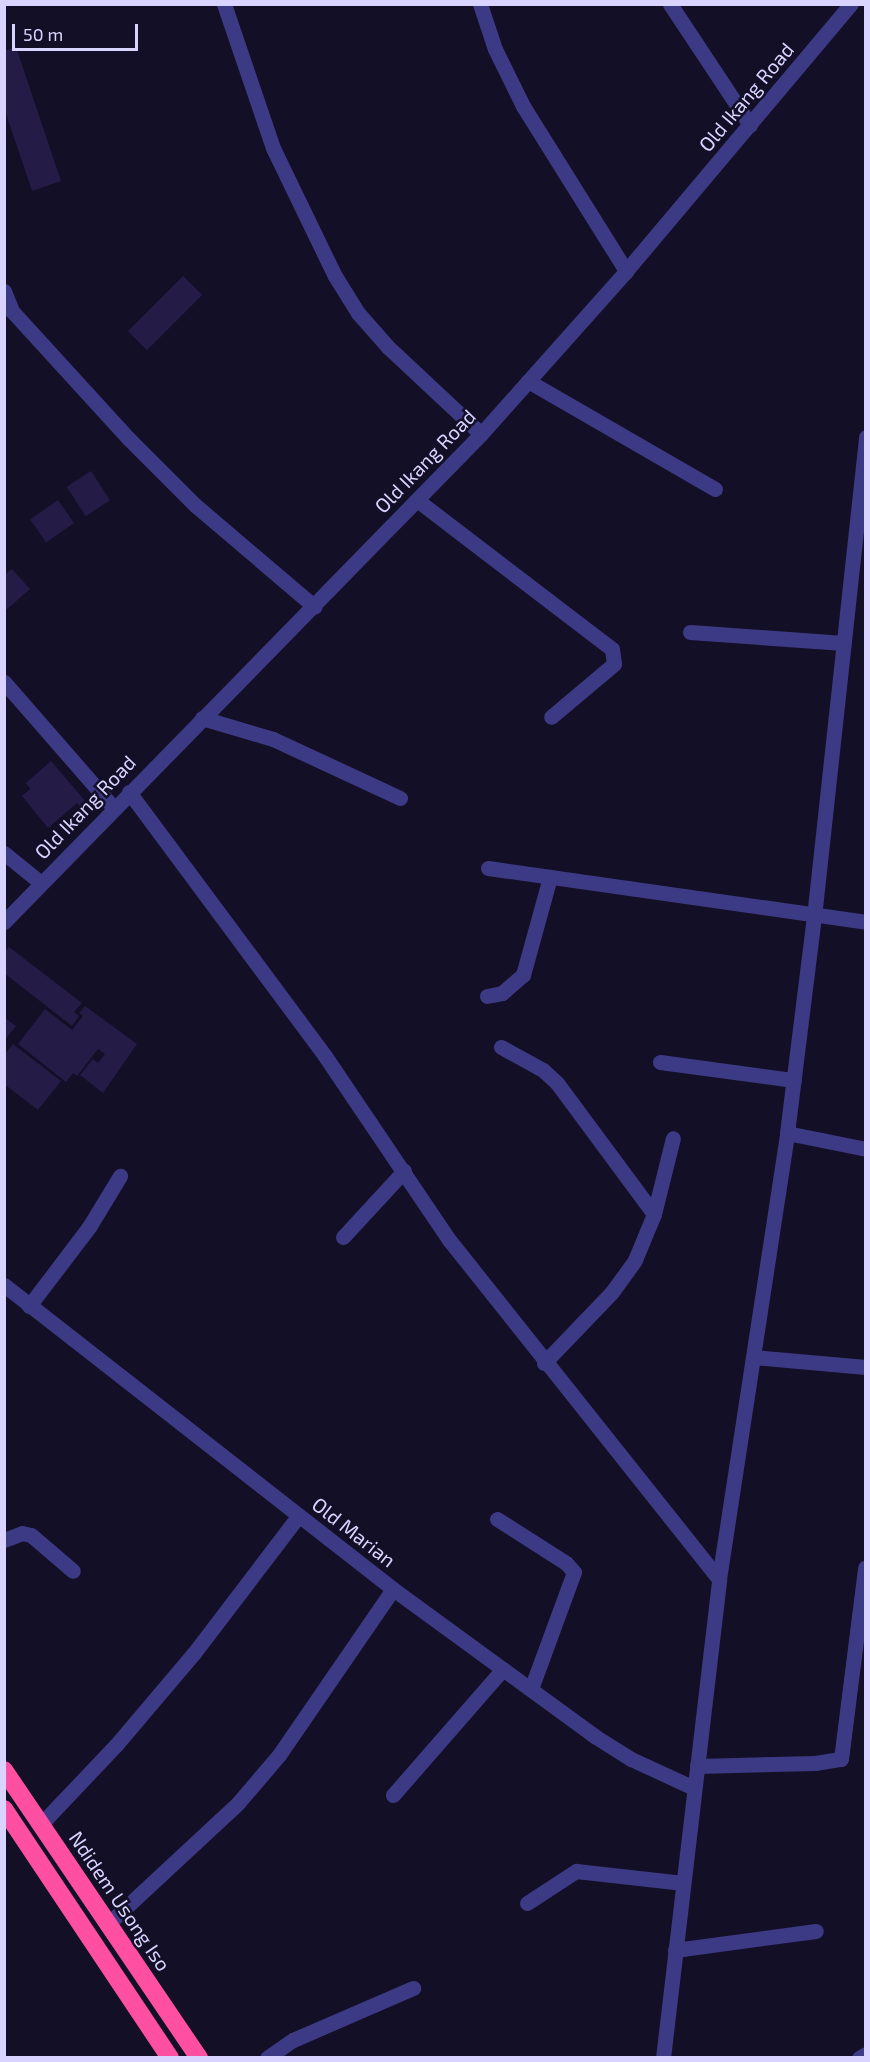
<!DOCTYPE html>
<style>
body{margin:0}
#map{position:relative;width:870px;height:2062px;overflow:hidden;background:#130f26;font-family:"Exo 2",sans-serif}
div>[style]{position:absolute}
.building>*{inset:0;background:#241b47;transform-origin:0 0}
.minor>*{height:15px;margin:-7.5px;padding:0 7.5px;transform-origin:7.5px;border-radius:7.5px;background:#3d3a85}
.highway>*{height:18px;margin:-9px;padding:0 9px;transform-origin:9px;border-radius:9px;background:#ff4fa3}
span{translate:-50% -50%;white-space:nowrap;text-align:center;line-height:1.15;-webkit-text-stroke:5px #130f26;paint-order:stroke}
.street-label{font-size:20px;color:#d9d4ff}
.frame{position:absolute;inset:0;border:6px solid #d9d4ff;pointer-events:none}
.scale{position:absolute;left:12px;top:24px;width:126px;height:27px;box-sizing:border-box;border:3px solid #d9d4ff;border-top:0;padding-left:8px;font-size:18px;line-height:21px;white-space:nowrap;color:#d9d4ff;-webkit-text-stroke:4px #130f26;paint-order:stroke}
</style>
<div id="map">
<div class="building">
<div style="clip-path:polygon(16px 47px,61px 181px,32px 191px,4px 108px,4px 51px)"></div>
<div style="left:183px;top:276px;width:27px;height:78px;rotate:45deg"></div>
<div style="left:91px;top:471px;width:35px;height:29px;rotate:57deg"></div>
<div style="left:58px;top:500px;width:28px;height:34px;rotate:55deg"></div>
<div style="clip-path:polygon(12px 569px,30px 589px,4px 612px,4px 575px)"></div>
<div style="clip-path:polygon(51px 761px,87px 803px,81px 808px,77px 803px,48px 828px,22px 796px,30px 789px,26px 783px)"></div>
<div style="clip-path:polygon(9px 947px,82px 1003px,74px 1012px,79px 1016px,72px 1026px,4px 973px,4px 952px)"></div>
<div style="clip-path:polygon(85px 1006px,137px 1044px,103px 1093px,80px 1075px,93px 1059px,98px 1063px,105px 1054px,98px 1049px,77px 1076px,73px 1073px,66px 1082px,18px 1044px,45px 1009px,72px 1030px,83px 1016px,79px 1013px)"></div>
<div style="clip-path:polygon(4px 1017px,16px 1026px,4px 1041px)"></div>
<div style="clip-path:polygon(13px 1044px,61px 1081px,38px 1110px,4px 1084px,4px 1055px)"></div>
</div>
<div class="minor">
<div style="left:224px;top:4px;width:152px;rotate:71.2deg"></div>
<div style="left:273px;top:148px;width:142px;rotate:64.2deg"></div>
<div style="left:335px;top:276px;width:44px;rotate:58.1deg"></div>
<div style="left:358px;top:313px;width:45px;rotate:48.6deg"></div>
<div style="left:388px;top:347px;width:127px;rotate:43.1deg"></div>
<div style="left:480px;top:4px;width:47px;rotate:71.6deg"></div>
<div style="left:495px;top:49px;width:64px;rotate:63.8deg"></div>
<div style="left:523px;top:106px;width:195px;rotate:58deg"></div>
<div style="left:670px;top:4px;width:145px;rotate:56.5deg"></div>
<div style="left:4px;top:291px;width:22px;rotate:68deg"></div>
<div style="left:12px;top:311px;width:173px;rotate:47.6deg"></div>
<div style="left:129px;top:439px;width:93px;rotate:45deg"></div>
<div style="left:195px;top:505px;width:157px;rotate:40.4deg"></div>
<div style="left:528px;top:381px;width:216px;rotate:30deg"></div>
<div style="left:417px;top:500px;width:245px;rotate:37.4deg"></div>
<div style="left:612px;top:649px;width:15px;rotate:82deg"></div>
<div style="left:614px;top:664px;width:82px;rotate:139.9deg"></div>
<div style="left:690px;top:632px;width:154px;rotate:4.1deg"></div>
<div style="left:4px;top:682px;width:166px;rotate:48.9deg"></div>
<div style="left:202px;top:718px;width:74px;rotate:16.5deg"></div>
<div style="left:273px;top:739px;width:140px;rotate:24.9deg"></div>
<div style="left:129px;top:792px;width:329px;rotate:53.4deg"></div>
<div style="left:325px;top:1056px;width:223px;rotate:56deg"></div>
<div style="left:450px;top:1241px;width:432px;rotate:51.5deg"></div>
<div style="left:4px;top:853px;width:48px;rotate:39deg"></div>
<div style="left:488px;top:868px;width:382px;rotate:8.1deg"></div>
<div style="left:4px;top:922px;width:682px;rotate:-45.65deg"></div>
<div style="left:481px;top:434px;width:218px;rotate:-48.3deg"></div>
<div style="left:626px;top:271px;width:349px;rotate:-49.9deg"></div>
<div style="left:487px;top:996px;width:15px;rotate:-11deg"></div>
<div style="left:502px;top:993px;width:28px;rotate:-41deg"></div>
<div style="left:523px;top:975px;width:102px;rotate:-74.6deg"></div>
<div style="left:501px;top:1047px;width:48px;rotate:28.7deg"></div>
<div style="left:543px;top:1070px;width:19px;rotate:43deg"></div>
<div style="left:557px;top:1083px;width:163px;rotate:53.5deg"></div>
<div style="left:660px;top:1062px;width:135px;rotate:7.7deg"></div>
<div style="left:787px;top:1133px;width:81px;rotate:11.4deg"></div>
<div style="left:343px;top:1237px;width:90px;rotate:-47.3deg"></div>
<div style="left:4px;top:1285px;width:494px;rotate:38deg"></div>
<div style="left:393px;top:1589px;width:251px;rotate:36.1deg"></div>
<div style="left:596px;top:1737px;width:41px;rotate:32.2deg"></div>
<div style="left:631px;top:1759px;width:69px;rotate:24.7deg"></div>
<div style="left:29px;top:1306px;width:99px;rotate:-52.8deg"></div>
<div style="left:89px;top:1227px;width:60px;rotate:-58.7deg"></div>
<div style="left:753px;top:1357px;width:113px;rotate:5.1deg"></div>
<div style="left:544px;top:1363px;width:98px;rotate:-46.2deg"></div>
<div style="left:612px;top:1292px;width:39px;rotate:-54deg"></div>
<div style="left:635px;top:1260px;width:50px;rotate:-67.6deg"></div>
<div style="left:654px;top:1214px;width:78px;rotate:-76deg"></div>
<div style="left:497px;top:1519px;width:82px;rotate:32.5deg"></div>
<div style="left:566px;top:1563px;width:12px;rotate:48deg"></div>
<div style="left:574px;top:1572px;width:125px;rotate:110.2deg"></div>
<div style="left:4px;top:1540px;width:19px;rotate:-21deg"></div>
<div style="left:22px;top:1533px;width:9px;rotate:13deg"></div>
<div style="left:31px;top:1535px;width:55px;rotate:40.6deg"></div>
<div style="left:697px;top:1766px;width:118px;rotate:-1.5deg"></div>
<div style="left:815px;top:1763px;width:26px;rotate:-9deg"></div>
<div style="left:841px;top:1759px;width:193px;rotate:-82.8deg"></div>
<div style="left:393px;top:1795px;width:167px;rotate:-48.9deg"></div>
<div style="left:41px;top:1824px;width:109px;rotate:-46.5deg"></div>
<div style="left:116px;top:1745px;width:121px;rotate:-49.7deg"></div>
<div style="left:194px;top:1653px;width:173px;rotate:-52.7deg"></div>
<div style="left:527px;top:1903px;width:59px;rotate:-33.1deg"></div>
<div style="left:576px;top:1871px;width:108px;rotate:6.4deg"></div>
<div style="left:109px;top:1923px;width:176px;rotate:-42.9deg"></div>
<div style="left:238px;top:1803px;width:63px;rotate:-49.5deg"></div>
<div style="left:279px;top:1755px;width:201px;rotate:-55.5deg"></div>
<div style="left:675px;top:1950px;width:142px;rotate:-7.7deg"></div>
<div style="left:267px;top:2058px;width:32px;rotate:-35deg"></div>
<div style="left:293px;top:2040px;width:131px;rotate:-23.4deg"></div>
<div style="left:663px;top:2058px;width:482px;rotate:-83.3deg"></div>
<div style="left:719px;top:1579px;width:451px;rotate:-81.3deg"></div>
<div style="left:787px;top:1133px;width:218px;rotate:-82.9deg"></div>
<div style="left:814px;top:917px;width:483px;rotate:-83.8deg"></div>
<div style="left:859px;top:2058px;width:8px;rotate:-30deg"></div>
</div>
<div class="highway">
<div style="left:4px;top:1770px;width:348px;rotate:55.9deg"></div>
<div style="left:4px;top:1809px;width:299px;rotate:56.3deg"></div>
</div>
<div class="street-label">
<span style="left:746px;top:97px;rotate:-50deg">Old Ikang Road</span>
<span style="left:425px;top:461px;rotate:-46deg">Old Ikang Road</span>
<span style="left:85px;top:807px;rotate:-46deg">Old Ikang Road</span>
<span style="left:354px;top:1532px;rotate:38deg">Old Marian</span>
<span style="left:120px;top:1901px;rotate:56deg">Ndidem Usong Iso</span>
</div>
<div class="frame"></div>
<div class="scale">50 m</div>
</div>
